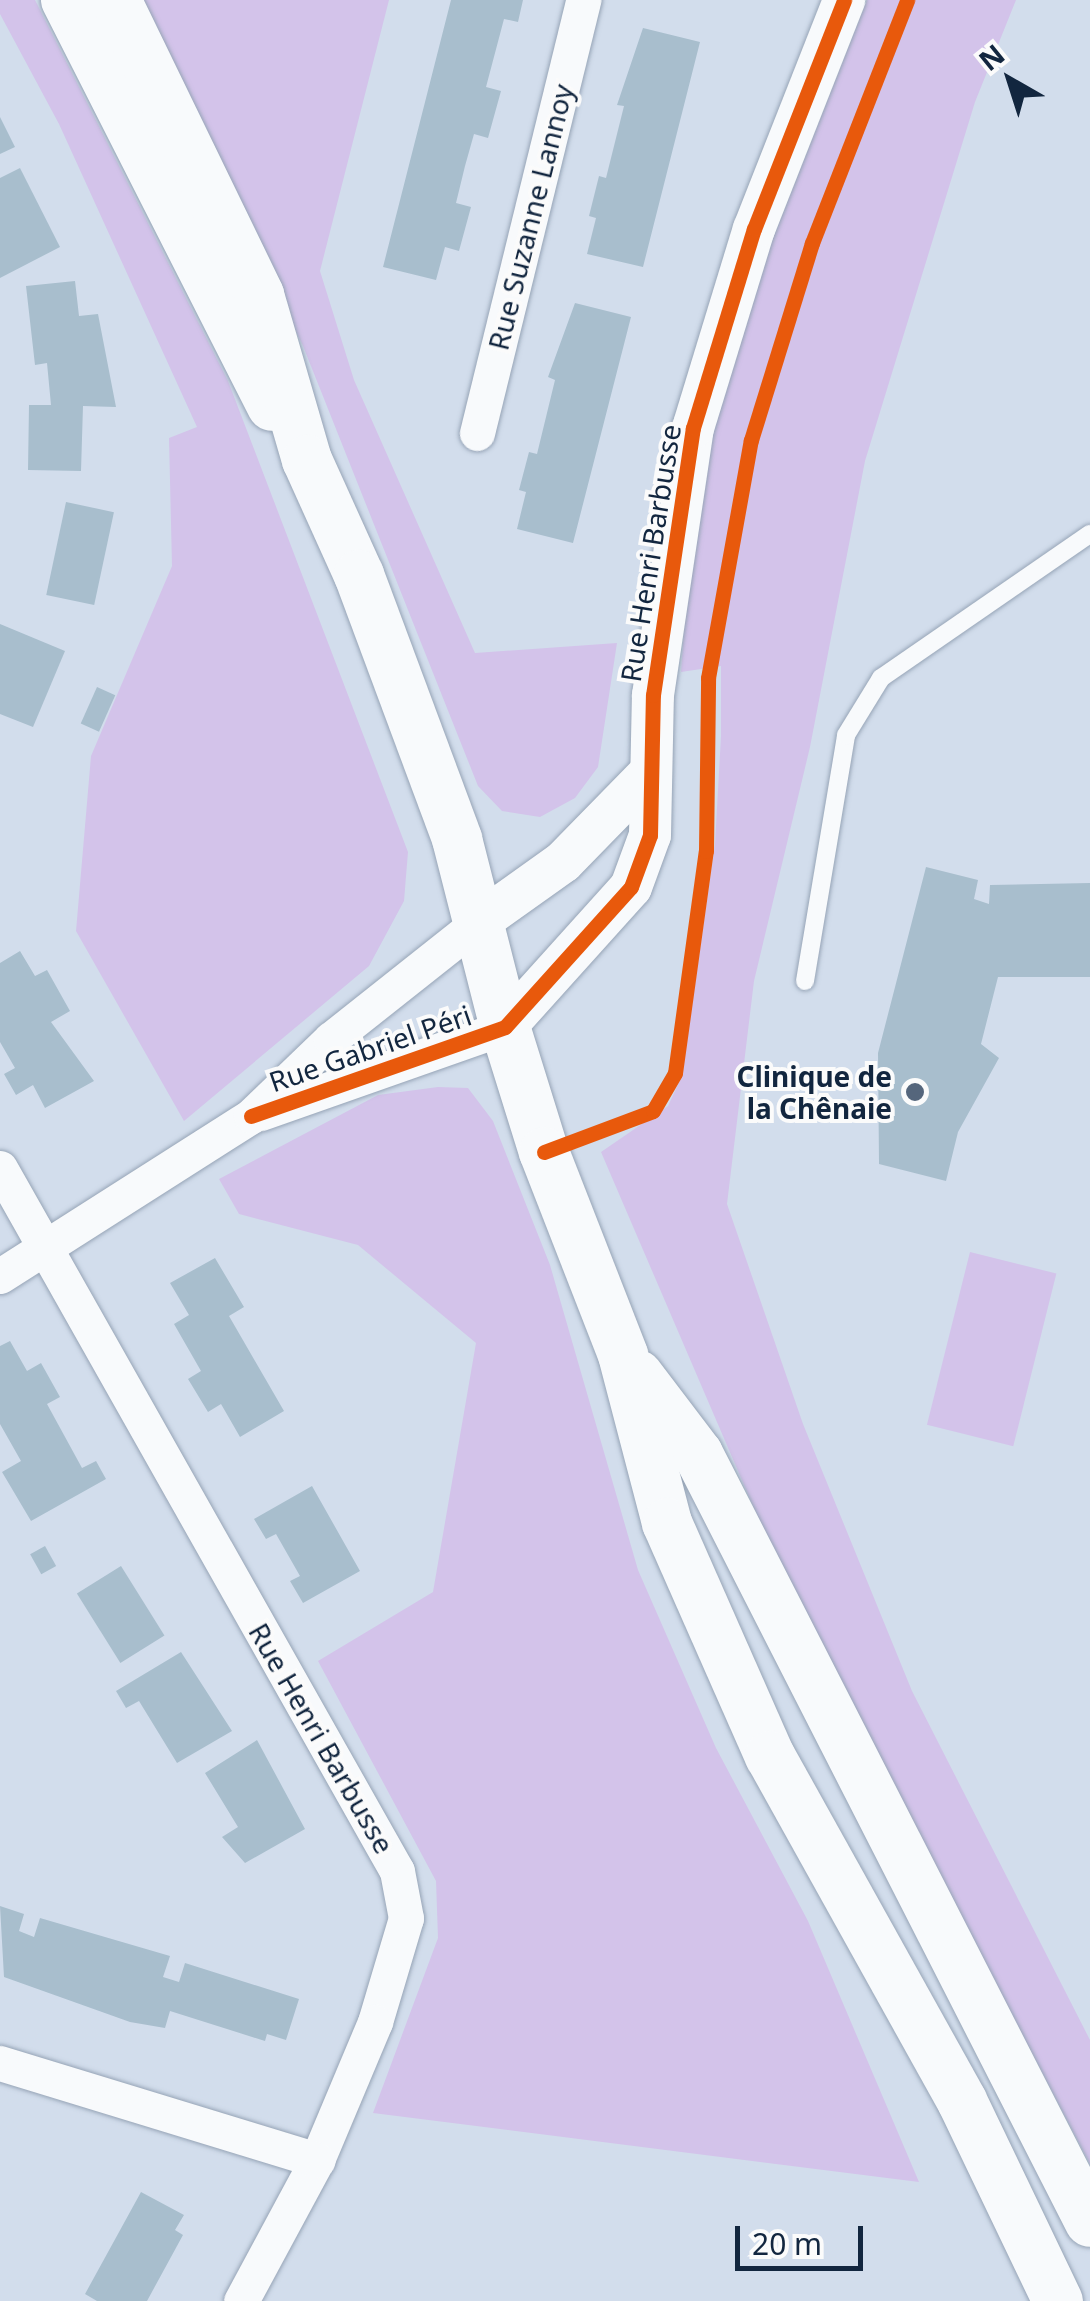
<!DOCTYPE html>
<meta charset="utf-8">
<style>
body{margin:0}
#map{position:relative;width:1090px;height:2301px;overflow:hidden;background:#d2ddec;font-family:"Noto Sans",sans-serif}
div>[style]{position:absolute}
.green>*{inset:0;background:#d3c3ea;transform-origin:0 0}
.building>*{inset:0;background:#a8becd;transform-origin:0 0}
.roads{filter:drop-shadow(0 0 2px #96a4b6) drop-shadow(0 0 2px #96a4b6)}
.service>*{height:18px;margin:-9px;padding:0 9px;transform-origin:9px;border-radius:9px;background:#f8fafc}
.minor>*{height:35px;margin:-17.5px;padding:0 17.5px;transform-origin:17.5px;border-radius:17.5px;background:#f8fafc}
.tertiary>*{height:42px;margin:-21px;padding:0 21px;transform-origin:21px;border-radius:21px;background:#f8fafc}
.secondary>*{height:50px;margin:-25px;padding:0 25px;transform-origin:25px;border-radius:25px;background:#f8fafc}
.cycleway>*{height:15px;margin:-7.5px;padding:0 7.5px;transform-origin:7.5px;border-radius:7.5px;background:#e8590c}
.dots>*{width:28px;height:28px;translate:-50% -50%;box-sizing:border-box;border:5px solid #fbfbfb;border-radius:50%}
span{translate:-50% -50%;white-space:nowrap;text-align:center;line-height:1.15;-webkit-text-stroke:8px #fbfbfb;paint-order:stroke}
.street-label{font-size:28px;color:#12263f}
.poi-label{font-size:28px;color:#12263f;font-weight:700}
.right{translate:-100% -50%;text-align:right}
.north{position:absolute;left:960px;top:30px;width:100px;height:100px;-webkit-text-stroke:8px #fbfbfb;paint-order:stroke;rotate:321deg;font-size:28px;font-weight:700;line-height:40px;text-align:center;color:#12263f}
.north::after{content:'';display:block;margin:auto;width:35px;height:45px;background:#12263f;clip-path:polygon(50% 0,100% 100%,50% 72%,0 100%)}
.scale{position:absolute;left:735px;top:2226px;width:128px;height:45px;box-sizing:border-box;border:5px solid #12263f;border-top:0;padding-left:12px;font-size:30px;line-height:35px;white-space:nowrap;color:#12263f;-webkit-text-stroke:8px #fbfbfb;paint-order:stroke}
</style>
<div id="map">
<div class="green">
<div style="clip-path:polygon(0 0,35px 0,228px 381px,408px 852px,404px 901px,369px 966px,184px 1121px,76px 931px,91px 756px,172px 566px,169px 438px,197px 427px,59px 124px,0 14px)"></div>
<div style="clip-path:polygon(136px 0,389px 0,320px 271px,354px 380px,475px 653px,617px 643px,598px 767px,575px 798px,540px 817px,502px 811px,478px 786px,303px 346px)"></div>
<div style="clip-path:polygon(867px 0,1016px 0,975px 102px,865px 461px,810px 747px,754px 981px,727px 1204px,803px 1424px,912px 1691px,1090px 2040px,1090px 2164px,790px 1592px,601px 1152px,668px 1106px,682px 1076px,715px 844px,721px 736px,721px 666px,681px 672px,688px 571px,707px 458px,744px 312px)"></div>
<div style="clip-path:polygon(438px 1087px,468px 1088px,493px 1121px,550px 1265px,638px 1570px,716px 1748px,808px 1921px,919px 2182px,373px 2113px,438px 1938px,436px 1881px,318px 1661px,433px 1592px,476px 1343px,358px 1245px,239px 1214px,219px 1179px,378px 1095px)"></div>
<div style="left:970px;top:1252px;width:89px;height:178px;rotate:14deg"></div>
</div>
<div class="building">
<div style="clip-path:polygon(451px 0,523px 0,518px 22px,504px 19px,486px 87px,501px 91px,488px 138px,474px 134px,465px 166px,456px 203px,471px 207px,459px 251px,445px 247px,436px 280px,383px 267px)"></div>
<div style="clip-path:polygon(643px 28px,700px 42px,643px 267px,587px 254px,596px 218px,589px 216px,599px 176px,606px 178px,624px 106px,617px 105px)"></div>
<div style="clip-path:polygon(0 117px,15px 147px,0 154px)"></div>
<div style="clip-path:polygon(20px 168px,60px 247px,0 278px,0 178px)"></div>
<div style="clip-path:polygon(75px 281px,79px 316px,98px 314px,116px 407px,83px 406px,81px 471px,28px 470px,29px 405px,51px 405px,47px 363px,35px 365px,26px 286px)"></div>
<div style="clip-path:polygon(575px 303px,631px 317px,573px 543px,517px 529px,526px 492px,519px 490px,529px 452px,537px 454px,555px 380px,548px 377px)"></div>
<div style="left:66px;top:502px;width:49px;height:95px;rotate:12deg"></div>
<div style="clip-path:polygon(0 624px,65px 651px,33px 727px,0 714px)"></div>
<div style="left:97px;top:687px;width:20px;height:40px;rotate:24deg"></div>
<div style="clip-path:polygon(926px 867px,978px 880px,974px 899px,989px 904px,990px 885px,1090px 883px,1090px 977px,998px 977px,981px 1044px,999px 1058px,958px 1132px,946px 1181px,879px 1164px,878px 1053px)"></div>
<div style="clip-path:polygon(20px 951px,35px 976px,47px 970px,70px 1011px,51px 1022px,94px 1081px,45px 1108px,33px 1085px,16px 1095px,4px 1074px,15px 1068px,0 1042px,0 963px)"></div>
<div style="clip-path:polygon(215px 1258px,244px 1307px,229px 1316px,284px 1411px,240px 1437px,221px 1404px,208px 1412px,188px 1379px,201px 1371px,174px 1324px,189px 1315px,170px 1283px)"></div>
<div style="clip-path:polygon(10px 1341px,27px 1371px,41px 1363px,60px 1397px,47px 1404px,82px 1468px,96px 1461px,106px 1479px,31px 1521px,2px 1472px,21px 1461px,0 1424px,0 1346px)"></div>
<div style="clip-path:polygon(312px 1486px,360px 1571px,303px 1603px,290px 1581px,300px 1576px,276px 1534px,266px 1539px,254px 1519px)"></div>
<div style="left:45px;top:1546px;width:23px;height:17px;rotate:61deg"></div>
<div style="left:121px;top:1566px;width:82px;height:52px;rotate:58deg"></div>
<div style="clip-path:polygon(181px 1652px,232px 1731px,177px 1763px,139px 1701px,126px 1708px,116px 1691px)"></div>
<div style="clip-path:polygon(257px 1740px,305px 1829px,245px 1863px,222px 1837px,238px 1827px,205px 1773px)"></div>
<div style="clip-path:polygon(0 1906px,24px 1914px,19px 1931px,34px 1937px,40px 1918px,170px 1956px,163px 1977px,179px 1982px,185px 1963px,299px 1999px,286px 2040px,267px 2034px,265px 2041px,170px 2011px,165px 2028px,130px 2022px,4px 1977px)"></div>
<div style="clip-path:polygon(141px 2192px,184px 2215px,175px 2230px,183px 2235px,147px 2301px,97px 2301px,85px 2294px)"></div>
</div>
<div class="roads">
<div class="service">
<div style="left:805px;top:981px;width:249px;rotate:-80.5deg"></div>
<div style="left:846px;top:735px;width:67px;rotate:-58.4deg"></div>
<div style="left:881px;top:678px;width:254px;rotate:-34.6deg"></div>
</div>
<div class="minor">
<div style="left:477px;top:433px;width:446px;rotate:-76.2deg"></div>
<div style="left:261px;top:1113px;width:259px;rotate:-19.4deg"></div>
<div style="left:0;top:1168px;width:807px;rotate:60.55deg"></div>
<div style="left:397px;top:1871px;width:48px;rotate:79.2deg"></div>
<div style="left:406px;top:1918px;width:109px;rotate:106.6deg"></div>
<div style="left:375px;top:2022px;width:150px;rotate:112.8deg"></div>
<div style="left:317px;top:2160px;width:160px;rotate:118.3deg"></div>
<div style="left:0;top:1276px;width:298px;rotate:-32.5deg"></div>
<div style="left:251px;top:1116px;width:111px;rotate:-43.9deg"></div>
<div style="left:331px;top:1039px;width:185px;rotate:-38.4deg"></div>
<div style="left:0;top:2063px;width:332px;rotate:17deg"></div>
</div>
<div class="tertiary">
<div style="left:476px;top:924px;width:107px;rotate:-35.5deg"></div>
<div style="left:563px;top:862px;width:119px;rotate:-45.7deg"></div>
<div style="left:505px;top:1027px;width:188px;rotate:-48deg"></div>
<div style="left:631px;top:887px;width:55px;rotate:-69.9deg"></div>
<div style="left:650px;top:835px;width:140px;rotate:-88.8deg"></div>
<div style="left:653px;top:695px;width:270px;rotate:-81.5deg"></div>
<div style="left:693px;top:428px;width:208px;rotate:-73deg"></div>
<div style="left:754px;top:229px;width:246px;rotate:-68.5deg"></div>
</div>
<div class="secondary">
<div style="left:66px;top:0;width:455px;rotate:63.1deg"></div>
<div style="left:116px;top:0;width:328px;rotate:64.1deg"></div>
<div style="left:259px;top:295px;width:172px;rotate:73.8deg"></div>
<div style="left:307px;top:460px;width:126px;rotate:65.7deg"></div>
<div style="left:359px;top:575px;width:282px;rotate:69.6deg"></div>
<div style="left:457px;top:839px;width:194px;rotate:75.7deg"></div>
<div style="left:505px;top:1027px;width:131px;rotate:72.7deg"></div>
<div style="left:544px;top:1152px;width:218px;rotate:68.7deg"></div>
<div style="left:623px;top:1355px;width:174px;rotate:75.3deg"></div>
<div style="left:667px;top:1523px;width:255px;rotate:66.2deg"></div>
<div style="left:770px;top:1756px;width:395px;rotate:60.9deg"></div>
<div style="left:962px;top:2101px;width:222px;rotate:64.4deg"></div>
<div style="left:638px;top:1375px;width:99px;rotate:52.8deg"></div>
<div style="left:698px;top:1454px;width:862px;rotate:62.96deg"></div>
</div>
</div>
<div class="cycleway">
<div style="left:251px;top:1116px;width:269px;rotate:-19.3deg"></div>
<div style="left:505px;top:1027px;width:188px;rotate:-48deg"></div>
<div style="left:631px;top:887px;width:55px;rotate:-69.9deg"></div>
<div style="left:650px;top:835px;width:140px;rotate:-88.8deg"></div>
<div style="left:653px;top:695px;width:270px;rotate:-81.5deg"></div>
<div style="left:693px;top:428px;width:208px;rotate:-73deg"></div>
<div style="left:754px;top:229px;width:246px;rotate:-68.5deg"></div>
<div style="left:544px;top:1152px;width:116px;rotate:-20.6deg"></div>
<div style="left:653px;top:1111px;width:44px;rotate:-59.9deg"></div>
<div style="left:675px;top:1073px;width:224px;rotate:-82.1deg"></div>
<div style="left:706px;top:851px;width:173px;rotate:-89.3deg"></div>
<div style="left:708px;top:678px;width:242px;rotate:-79.8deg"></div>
<div style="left:751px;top:440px;width:206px;rotate:-72.8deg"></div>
<div style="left:812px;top:243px;width:261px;rotate:-68.6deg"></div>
</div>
<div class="dots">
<div style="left:915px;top:1092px;background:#55667c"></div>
</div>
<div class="street-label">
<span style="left:530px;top:217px;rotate:-76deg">Rue Suzanne Lannoy</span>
<span style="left:650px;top:553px;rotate:-81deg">Rue Henri Barbusse</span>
<span style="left:370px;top:1048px;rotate:-19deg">Rue Gabriel Péri</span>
<span style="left:322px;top:1738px;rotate:60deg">Rue Henri Barbusse</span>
</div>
<div class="poi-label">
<span class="right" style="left:892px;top:1092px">Clinique de<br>la Chênaie</span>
</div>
<div class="north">N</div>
<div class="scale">20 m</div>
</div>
